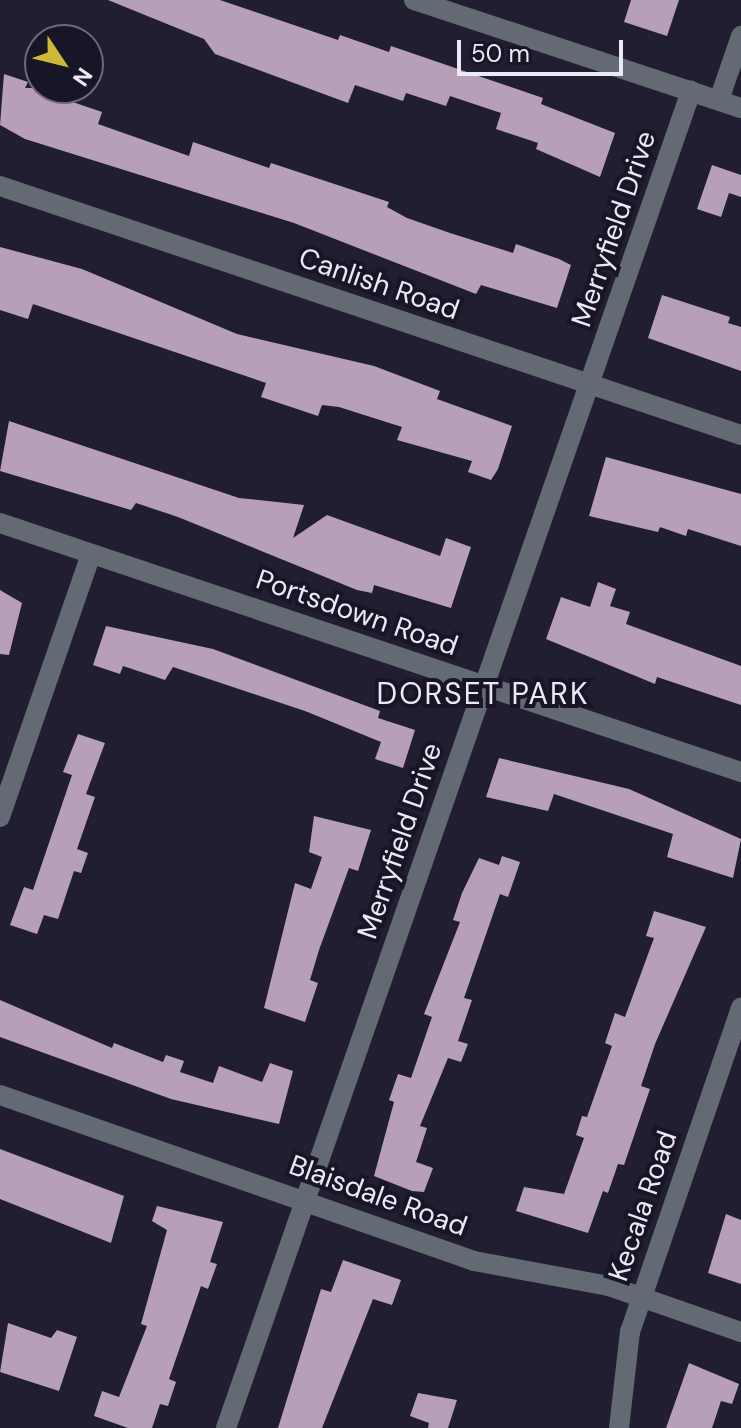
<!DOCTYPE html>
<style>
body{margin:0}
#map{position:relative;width:741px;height:1428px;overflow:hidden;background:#211e31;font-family:"DM Sans",sans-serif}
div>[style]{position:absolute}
.building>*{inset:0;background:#b7a0b7}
.minor>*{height:20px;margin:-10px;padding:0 10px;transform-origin:10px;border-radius:10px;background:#646a73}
span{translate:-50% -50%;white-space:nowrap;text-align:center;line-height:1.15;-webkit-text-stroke:8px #181527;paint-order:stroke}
.street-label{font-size:28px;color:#ebe9f6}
.neighbourhood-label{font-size:30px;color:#ebe9f6;letter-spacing:2px}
.north{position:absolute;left:24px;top:24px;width:80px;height:80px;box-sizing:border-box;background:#181527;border:2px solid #6c6a7a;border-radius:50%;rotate:125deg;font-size:22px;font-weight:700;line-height:32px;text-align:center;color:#ebe9f6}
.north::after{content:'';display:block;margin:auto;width:28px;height:36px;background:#ceb837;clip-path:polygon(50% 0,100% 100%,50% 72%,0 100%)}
.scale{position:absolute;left:457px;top:40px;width:166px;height:36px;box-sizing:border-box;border:4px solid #ebe9f6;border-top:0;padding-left:10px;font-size:24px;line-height:28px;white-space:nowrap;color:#ebe9f6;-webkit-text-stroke:6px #181527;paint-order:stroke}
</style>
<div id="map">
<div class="building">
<div style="clip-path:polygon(108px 0,220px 0,338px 40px,340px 35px,389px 52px,391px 46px,543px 98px,541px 104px,615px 133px,600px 177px,536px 149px,538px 143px,496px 129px,501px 113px,450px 96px,446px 106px,406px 93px,403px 101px,355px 85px,348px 103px,215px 54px,204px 39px)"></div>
<div style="clip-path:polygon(631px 0,679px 0,667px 36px,624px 22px)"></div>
<div style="clip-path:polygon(4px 74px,28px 82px,25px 88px,65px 88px,61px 98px,102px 112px,98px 124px,189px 156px,193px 142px,269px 168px,271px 163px,389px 202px,387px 207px,407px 218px,450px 233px,513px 253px,516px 244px,559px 259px,571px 265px,557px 308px,481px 285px,476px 294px,294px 223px,25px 139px,0 125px)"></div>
<div style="clip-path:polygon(712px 165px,741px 175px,741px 197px,729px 193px,721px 217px,697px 209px)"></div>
<div style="clip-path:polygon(0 247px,82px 269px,237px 334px,374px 366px,440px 391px,437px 399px,512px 426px,498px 469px,491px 480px,468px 472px,472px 461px,397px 440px,402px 427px,339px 407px,322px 405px,318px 416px,261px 397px,266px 383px,33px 304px,28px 319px,0 310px)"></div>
<div style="clip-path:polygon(662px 295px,730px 317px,728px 323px,741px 327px,741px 371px,648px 338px)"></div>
<div style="clip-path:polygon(9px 421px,239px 498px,304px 505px,293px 538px,327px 515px,440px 556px,446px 538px,471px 547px,451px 608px,374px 585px,372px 593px,357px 590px,178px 517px,136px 503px,131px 510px,0 471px)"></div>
<div style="clip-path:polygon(606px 457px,741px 494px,741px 546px,688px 529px,686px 536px,660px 527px,658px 532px,589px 516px)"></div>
<div style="clip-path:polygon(598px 582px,616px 589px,610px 606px,630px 612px,626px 624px,741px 666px,741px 705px,657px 677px,655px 684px,546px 639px,561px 597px,590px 607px)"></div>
<div style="clip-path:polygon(0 590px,22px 603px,9px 655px,0 654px)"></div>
<div style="clip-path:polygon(106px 626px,213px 649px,380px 711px,378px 718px,415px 730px,403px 768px,375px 759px,381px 742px,305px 711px,173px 667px,165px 680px,123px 666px,120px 674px,93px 665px)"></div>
<div style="clip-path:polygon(78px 734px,105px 743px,86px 794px,95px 797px,77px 849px,88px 853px,81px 873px,74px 871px,58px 919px,44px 915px,37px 934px,10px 925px,24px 887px,33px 890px,72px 775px,63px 772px)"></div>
<div style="clip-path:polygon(499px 758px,629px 789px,741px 839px,733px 878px,667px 857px,673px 834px,554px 794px,548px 811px,486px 797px)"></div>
<div style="clip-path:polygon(314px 816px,371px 830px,358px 871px,349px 868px,319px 950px,310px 980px,318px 983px,305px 1022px,264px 1008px,295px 883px,311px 889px,322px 857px,309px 852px)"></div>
<div style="clip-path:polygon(502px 856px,520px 862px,517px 871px,508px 897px,500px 894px,464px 998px,472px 1000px,458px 1041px,468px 1044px,461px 1062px,448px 1058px,420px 1126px,427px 1128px,416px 1162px,433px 1168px,424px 1192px,412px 1191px,374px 1176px,394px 1102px,389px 1100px,398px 1074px,411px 1078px,432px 1017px,424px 1014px,460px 922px,453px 920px,462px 893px,479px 858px,499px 865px)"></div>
<div style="clip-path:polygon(654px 911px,706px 927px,655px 1044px,641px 1086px,650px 1089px,624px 1165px,618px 1164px,608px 1193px,603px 1191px,588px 1233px,516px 1211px,524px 1187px,564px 1194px,584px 1138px,576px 1135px,582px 1116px,587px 1117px,612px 1046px,605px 1043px,615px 1013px,625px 1017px,654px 938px,646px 936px)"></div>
<div style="clip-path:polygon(0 1000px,112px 1048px,114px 1043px,163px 1062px,166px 1055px,184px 1061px,180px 1072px,213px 1083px,219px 1066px,262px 1082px,270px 1063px,293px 1071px,279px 1124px,171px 1099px,0 1037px)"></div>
<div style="clip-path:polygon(0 1149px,124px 1196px,111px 1243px,0 1199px)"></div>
<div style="clip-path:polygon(157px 1206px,223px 1222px,210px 1262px,217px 1264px,208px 1289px,201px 1286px,169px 1379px,176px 1382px,168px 1406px,160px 1404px,152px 1428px,128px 1428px,94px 1416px,102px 1391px,119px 1397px,147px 1326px,141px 1324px,167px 1230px,152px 1221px)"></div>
<div style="clip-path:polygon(726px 1214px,741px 1220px,741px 1284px,708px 1273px)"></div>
<div style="clip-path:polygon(343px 1260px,401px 1280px,392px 1305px,373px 1299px,322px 1428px,278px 1428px,321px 1289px,331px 1292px)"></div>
<div style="clip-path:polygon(8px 1323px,51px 1338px,57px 1330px,77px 1337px,59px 1391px,0 1372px)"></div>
<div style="clip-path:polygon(689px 1363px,739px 1384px,732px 1404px,721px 1401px,712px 1428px,666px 1428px)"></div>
<div style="clip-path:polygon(418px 1393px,457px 1400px,448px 1428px,428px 1428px,429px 1423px,410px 1416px)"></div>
</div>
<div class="minor">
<div style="left:414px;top:0;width:344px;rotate:18.3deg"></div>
<div style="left:719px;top:100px;width:68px;rotate:-71deg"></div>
<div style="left:0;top:186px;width:782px;rotate:18.57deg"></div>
<div style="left:0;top:523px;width:782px;rotate:18.57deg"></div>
<div style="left:0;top:817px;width:278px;rotate:-70.9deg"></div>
<div style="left:0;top:1095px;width:502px;rotate:19.3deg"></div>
<div style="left:474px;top:1261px;width:137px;rotate:10.5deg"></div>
<div style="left:609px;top:1286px;width:140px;rotate:19.2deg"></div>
<div style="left:226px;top:1428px;width:1416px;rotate:-70.82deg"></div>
<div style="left:619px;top:1428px;width:97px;rotate:-83.5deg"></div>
<div style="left:630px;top:1332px;width:343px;rotate:-71.1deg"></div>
</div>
<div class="street-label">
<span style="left:614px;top:229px;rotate:-71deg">Merryfield Drive</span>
<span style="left:379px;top:284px;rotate:19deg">Canlish Road</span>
<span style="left:357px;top:613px;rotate:19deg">Portsdown Road</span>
<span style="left:400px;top:841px;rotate:-71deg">Merryfield Drive</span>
<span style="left:378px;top:1196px;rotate:20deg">Blaisdale Road</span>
<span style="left:643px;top:1206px;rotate:-71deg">Kecala Road</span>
</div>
<div class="neighbourhood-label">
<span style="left:483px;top:694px">DORSET PARK</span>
</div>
<div class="north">N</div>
<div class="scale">50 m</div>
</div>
